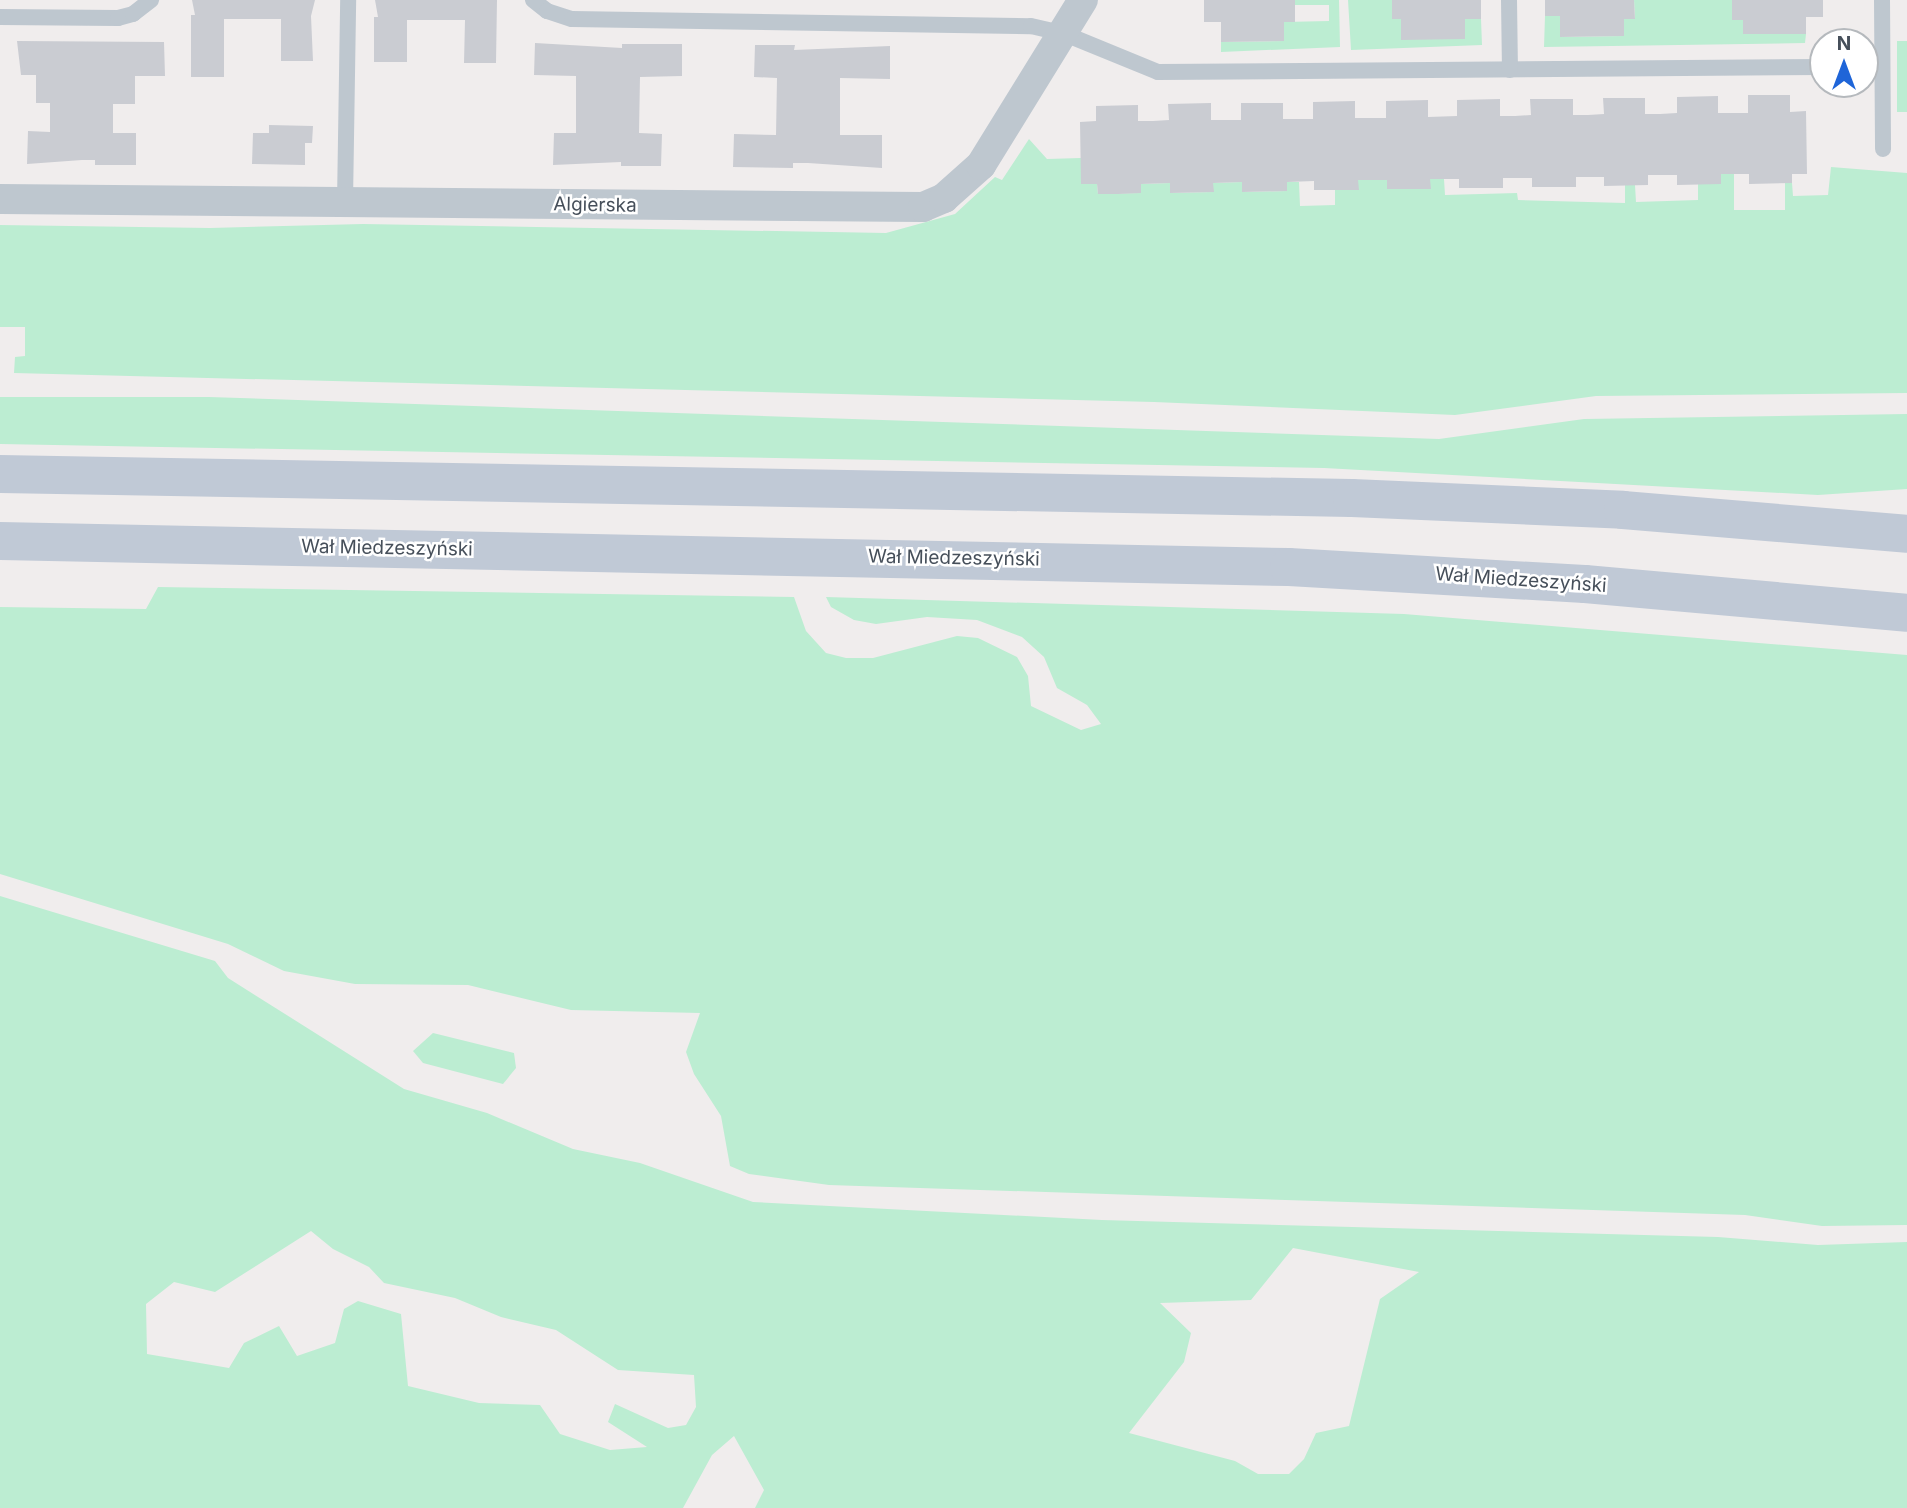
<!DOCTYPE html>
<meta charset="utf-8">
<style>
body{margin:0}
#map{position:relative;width:1907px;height:1508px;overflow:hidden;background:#f0eded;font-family:Inter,sans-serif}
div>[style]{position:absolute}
.green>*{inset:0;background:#bcedd2;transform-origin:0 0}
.building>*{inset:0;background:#caccd2}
.lane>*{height:16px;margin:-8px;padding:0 8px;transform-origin:8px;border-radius:8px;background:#bec7cf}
.street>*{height:30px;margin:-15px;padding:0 15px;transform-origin:15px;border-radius:15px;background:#bec7cf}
.secondary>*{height:38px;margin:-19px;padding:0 19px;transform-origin:19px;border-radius:19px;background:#c0c9d6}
span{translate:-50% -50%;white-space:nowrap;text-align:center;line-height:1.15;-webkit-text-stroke:5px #fff;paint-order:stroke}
.street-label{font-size:19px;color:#464f5a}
.north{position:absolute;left:1809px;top:28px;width:70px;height:70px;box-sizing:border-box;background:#fff;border:2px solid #b5b9bd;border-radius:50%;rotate:0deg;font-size:19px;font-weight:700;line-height:28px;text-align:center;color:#464f5a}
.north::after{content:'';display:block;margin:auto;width:24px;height:32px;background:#1f65d8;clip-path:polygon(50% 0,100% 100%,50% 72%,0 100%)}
</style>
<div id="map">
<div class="green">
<div style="clip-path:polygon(1295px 0,1339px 0,1340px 47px,1221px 52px,1221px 42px,1284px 41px,1284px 22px,1329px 21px,1329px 5px,1295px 5px)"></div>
<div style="clip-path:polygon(1348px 0,1392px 0,1392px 19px,1401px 19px,1401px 39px,1465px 39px,1465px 19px,1481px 19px,1482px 45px,1351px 50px)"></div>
<div style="clip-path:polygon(1634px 0,1732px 0,1732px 19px,1743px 20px,1743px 34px,1806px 34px,1805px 43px,1544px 47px,1545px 16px,1560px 16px,1561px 37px,1624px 36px,1624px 19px,1635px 18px)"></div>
<div style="left:1897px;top:41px;width:10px;height:71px"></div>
<div style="clip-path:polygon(1029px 139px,1047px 159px,1081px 158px,1081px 184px,1097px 184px,1098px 194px,1141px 193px,1141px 184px,1170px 183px,1170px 193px,1213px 192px,1213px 183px,1242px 182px,1243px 192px,1287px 191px,1287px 182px,1299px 182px,1300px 206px,1335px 205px,1335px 190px,1358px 190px,1358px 180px,1387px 180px,1387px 189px,1430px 189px,1430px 179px,1444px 179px,1445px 195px,1517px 193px,1518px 200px,1625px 203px,1625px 185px,1635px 185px,1636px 202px,1698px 200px,1698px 184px,1720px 184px,1721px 174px,1734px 174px,1734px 210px,1785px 210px,1785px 183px,1792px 183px,1793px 196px,1828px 195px,1831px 167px,1907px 173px,1907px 393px,1596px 396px,1455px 415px,1154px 402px,14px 373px,15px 357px,25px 356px,25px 327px,0 327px,0 225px,210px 228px,363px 224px,886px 233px,955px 214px,995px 177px,1002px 180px)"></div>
<div style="clip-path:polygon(0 397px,209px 397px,1439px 439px,1584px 419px,1907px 414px,1907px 489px,1818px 495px,1324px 468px,0 444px)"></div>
<div style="clip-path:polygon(158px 587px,794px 597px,806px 631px,826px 653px,846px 658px,873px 658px,957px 636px,978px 638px,1017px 657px,1028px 676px,1031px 706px,1081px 730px,1101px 724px,1087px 705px,1057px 688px,1044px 657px,1022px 637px,977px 620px,927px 617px,876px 624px,854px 620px,831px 607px,826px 597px,1404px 614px,1907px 655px,1907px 1225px,1822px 1226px,1745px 1215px,829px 1185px,749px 1174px,730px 1166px,721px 1116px,694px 1074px,686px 1052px,700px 1013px,571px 1010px,468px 985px,355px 984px,284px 971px,228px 944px,0 874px,0 607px,146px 609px)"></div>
<div style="clip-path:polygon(evenodd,0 896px,215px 961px,228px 978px,404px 1089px,487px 1113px,573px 1149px,640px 1163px,753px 1202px,1102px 1220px,1718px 1237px,1818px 1245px,1907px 1242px,1907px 1508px,755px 1508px,764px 1490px,734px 1436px,712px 1455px,683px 1508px,0 1508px,0 896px,311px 1231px,333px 1249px,369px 1267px,384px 1283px,455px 1298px,501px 1317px,556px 1330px,618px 1370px,694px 1375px,696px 1407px,686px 1425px,668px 1428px,615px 1404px,608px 1422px,647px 1447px,610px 1450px,560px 1434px,540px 1405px,479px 1403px,408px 1386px,401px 1314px,358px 1301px,344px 1309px,335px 1343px,297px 1356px,279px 1326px,244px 1343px,229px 1368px,147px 1354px,146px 1304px,174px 1282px,215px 1292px,311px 1231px,0 896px,1293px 1248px,1419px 1272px,1380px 1299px,1349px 1426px,1316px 1433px,1304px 1459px,1289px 1474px,1258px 1474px,1235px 1461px,1129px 1433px,1184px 1362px,1191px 1333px,1160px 1303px,1251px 1300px,1293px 1248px)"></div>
<div style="clip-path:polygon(433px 1033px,514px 1053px,516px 1068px,503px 1084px,423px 1063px,413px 1051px)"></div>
</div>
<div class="building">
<div style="clip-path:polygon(192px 0,315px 0,311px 16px,313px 61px,281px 61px,281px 19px,224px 19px,224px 77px,191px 77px,191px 15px,195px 15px)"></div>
<div style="clip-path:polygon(375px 0,497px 0,496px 63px,464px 63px,465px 20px,407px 20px,407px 62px,374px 62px,374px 17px,378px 17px)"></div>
<div style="clip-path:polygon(1204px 0,1295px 0,1295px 22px,1284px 22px,1284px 41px,1221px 42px,1221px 22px,1204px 22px)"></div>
<div style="clip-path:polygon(1392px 0,1481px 0,1481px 19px,1465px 19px,1465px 39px,1401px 40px,1401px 19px,1392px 19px)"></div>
<div style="clip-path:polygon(1545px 0,1634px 0,1635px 19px,1624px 19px,1624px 36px,1560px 37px,1560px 16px,1545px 16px)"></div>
<div style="clip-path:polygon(1732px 0,1823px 0,1823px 17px,1806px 17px,1806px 34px,1743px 34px,1743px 20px,1732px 20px)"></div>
<div style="clip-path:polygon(17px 41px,164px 42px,165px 76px,135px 76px,135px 104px,113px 104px,113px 133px,136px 133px,136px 165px,95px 165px,95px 160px,82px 160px,27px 164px,28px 131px,50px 132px,50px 103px,36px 103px,36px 75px,21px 75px)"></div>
<div style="clip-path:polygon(535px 43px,622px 48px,622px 44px,682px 44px,682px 76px,640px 77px,639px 133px,662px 134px,661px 166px,621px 166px,621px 162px,553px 165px,554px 133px,576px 133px,576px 76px,534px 75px)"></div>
<div style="clip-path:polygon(755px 45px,795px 45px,794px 50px,890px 46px,890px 79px,840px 78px,840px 135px,882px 135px,882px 168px,808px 163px,793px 163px,793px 168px,733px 167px,734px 134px,776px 135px,777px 78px,754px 77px)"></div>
<div style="clip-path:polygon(1748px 95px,1790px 95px,1790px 112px,1806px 111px,1807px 174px,1792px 174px,1792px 183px,1749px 184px,1749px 174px,1721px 174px,1721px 184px,1677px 185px,1677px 175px,1648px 175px,1648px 185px,1604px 186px,1604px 177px,1576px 177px,1576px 187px,1532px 187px,1532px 178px,1503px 178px,1503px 188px,1459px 188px,1459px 179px,1430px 179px,1431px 189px,1387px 189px,1387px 180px,1358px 180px,1359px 190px,1314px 190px,1314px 181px,1287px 182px,1287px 191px,1242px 192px,1242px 182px,1213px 183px,1214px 192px,1170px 193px,1170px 183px,1141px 184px,1141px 193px,1118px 194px,1098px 194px,1097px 184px,1081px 184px,1080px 122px,1096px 121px,1096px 106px,1138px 105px,1138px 121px,1153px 121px,1169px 120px,1168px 104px,1211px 103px,1211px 120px,1241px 120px,1241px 103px,1283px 103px,1283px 119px,1313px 119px,1313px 102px,1355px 101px,1355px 118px,1386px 118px,1386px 101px,1428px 100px,1428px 117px,1457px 116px,1457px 100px,1500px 99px,1500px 116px,1515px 116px,1531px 115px,1530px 99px,1573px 99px,1573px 115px,1588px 115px,1604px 114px,1603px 98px,1645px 98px,1645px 114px,1660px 114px,1677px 113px,1677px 97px,1718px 96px,1718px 113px,1748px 113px)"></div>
<div style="clip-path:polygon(269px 125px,313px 126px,312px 143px,305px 143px,305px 165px,252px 164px,253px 133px,269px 133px)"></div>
</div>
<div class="lane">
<div style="left:533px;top:0;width:18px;rotate:38deg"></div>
<div style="left:547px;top:11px;width:26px;rotate:18deg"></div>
<div style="left:572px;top:19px;width:459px;rotate:0.9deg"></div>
<div style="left:1031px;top:26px;width:35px;rotate:13deg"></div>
<div style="left:1065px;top:34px;width:100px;rotate:22.2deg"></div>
<div style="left:1158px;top:72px;width:665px;rotate:-0.43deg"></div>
<div style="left:1509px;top:0;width:70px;rotate:89.2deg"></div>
<div style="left:1882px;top:0;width:149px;rotate:89.6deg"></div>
<div style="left:0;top:17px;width:118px;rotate:0.5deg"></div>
<div style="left:118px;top:18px;width:16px;rotate:-15deg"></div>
<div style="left:133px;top:14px;width:23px;rotate:-38deg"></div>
<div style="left:345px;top:202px;width:202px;rotate:-89.1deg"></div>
</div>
<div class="street">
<div style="left:0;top:199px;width:923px;rotate:0.5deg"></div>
<div style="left:923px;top:207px;width:23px;rotate:-23deg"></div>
<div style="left:944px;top:198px;width:50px;rotate:-41.7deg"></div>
<div style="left:981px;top:165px;width:194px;rotate:-58.3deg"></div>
</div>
<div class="secondary">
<div style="left:0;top:474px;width:1352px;rotate:1.02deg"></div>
<div style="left:1352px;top:498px;width:271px;rotate:2.5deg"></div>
<div style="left:1623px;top:510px;width:285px;rotate:4.8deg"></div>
<div style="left:0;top:541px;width:1289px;rotate:1.16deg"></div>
<div style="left:1289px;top:567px;width:296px;rotate:3.3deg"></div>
<div style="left:1585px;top:584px;width:323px;rotate:5.1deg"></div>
</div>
<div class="street-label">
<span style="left:595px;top:205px;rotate:1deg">Algierska</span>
<span style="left:387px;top:548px;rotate:1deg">Wał Miedzeszyński</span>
<span style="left:954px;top:558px;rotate:1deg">Wał Miedzeszyński</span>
<span style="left:1521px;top:580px;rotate:4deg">Wał Miedzeszyński</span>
</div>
<div class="north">N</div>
</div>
